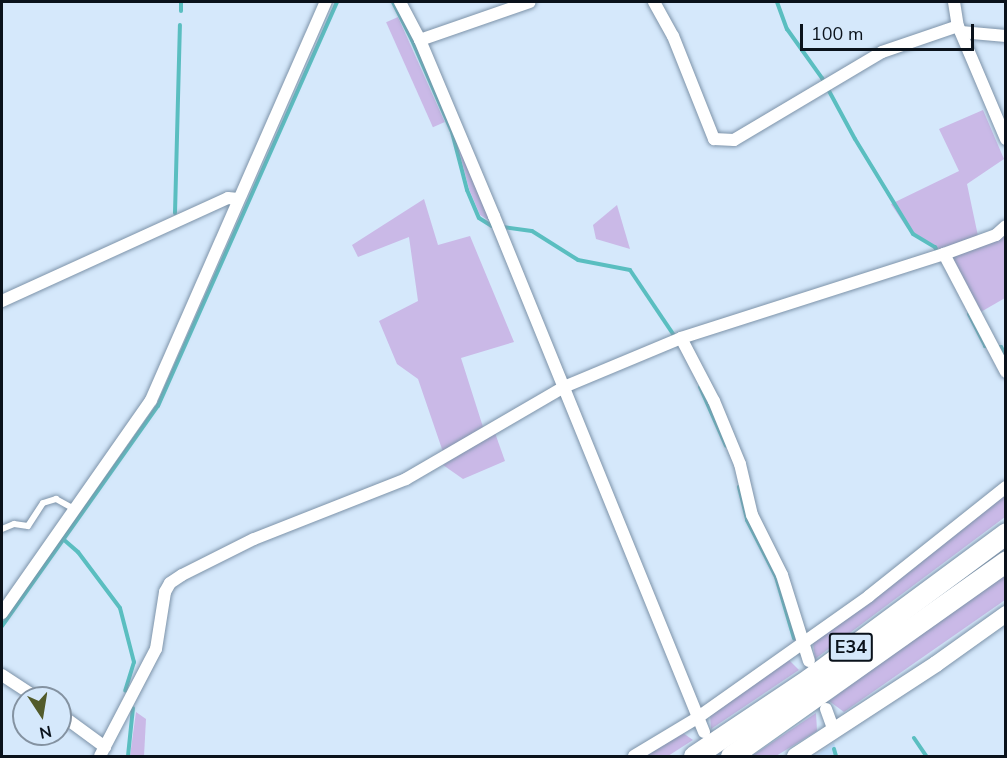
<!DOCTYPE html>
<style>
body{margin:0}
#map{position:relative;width:1007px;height:758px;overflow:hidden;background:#d5e8fb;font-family:"Nunito Sans",sans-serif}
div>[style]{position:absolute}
.built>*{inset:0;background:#c0ddfa}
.green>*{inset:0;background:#cab9e7;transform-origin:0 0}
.stream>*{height:4px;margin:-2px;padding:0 2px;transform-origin:2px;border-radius:2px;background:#5abec0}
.roads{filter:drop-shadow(0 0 2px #7d93a9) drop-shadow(0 0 2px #7d93a9)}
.lane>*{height:6px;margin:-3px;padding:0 3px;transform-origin:3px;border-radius:3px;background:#fff}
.street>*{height:12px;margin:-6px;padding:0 6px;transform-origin:6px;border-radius:6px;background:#fff}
.secondary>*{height:16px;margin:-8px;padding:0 8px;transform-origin:8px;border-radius:8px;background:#fff}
.highway>*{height:21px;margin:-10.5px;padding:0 10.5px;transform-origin:10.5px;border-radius:10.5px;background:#fff}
span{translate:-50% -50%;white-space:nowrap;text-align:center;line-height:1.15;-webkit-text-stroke:4.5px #d5e8fb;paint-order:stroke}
.shield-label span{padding:2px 4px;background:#d5e8fb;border:2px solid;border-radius:4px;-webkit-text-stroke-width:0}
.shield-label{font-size:18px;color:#0a121b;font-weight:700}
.frame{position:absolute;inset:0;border:3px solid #0a121b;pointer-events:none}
.north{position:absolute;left:12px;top:686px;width:60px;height:60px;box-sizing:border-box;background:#d5e8fb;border:2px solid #8492a1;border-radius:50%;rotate:168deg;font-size:16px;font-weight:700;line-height:24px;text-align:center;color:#0a121b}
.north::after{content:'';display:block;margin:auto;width:21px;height:27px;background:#525b2b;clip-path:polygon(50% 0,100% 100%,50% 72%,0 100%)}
.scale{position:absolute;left:800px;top:24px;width:174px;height:27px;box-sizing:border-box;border:3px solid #0a121b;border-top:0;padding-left:8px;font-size:18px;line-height:21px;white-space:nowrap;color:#0a121b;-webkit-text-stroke:4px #d5e8fb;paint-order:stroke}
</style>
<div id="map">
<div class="built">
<div style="clip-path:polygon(834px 743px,838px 756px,815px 756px)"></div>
</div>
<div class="green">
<div style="left:398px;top:17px;width:115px;height:13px;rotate:66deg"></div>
<div style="clip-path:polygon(983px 110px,1004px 159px,967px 184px,978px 236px,939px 249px,907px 228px,891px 204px,959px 171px,939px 129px)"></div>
<div style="clip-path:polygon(456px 139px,491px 222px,480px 215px,469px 189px)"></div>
<div style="clip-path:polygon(424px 199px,438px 245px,470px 236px,514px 342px,461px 358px,483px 427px,443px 452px,418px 379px,397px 364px,379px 321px,418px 301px,409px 237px,358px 257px,352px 245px)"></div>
<div style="clip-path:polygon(617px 205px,630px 249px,596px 239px,593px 225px)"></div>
<div style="clip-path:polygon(1005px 235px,1005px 298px,979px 313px,950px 256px)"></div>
<div style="clip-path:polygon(495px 433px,505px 461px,463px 479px,443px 465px)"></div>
<div style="clip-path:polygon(1005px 495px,1005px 517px,815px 659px,813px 643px,892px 585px)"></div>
<div style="clip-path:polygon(1005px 572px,1005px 600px,844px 712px,829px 701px)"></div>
<div style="clip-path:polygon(788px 659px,799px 670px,711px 729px,710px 715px)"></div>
<div style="clip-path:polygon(136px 712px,146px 719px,144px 756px,130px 756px)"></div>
<div style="clip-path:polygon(816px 713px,817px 731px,776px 756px,752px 756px)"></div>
<div style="clip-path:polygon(683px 733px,693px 740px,668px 756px,646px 756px)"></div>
</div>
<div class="stream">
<div style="left:393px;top:2px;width:42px;rotate:63.4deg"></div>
<div style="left:412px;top:40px;width:100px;rotate:66.5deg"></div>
<div style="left:452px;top:132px;width:60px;rotate:75.5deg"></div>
<div style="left:467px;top:190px;width:30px;rotate:67deg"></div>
<div style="left:479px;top:218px;width:15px;rotate:32deg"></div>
<div style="left:777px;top:2px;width:29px;rotate:70deg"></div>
<div style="left:787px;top:29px;width:60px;rotate:54.5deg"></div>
<div style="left:822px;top:78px;width:69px;rotate:61.6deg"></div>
<div style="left:855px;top:139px;width:111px;rotate:58.6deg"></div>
<div style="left:913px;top:234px;width:26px;rotate:31deg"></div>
<div style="left:935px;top:247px;width:7px;rotate:63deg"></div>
<div style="left:181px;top:11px;width:9px;rotate:-90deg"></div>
<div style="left:175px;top:213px;width:188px;rotate:-88.5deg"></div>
<div style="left:503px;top:227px;width:29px;rotate:8deg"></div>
<div style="left:532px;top:231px;width:54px;rotate:32.2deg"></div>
<div style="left:578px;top:260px;width:53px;rotate:10.9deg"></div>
<div style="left:630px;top:270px;width:81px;rotate:56.1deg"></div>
<div style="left:969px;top:314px;width:36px;rotate:63deg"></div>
<div style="left:985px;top:346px;width:5px"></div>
<div style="left:997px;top:347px;width:4px"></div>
<div style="left:1001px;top:347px;width:10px;rotate:61deg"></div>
<div style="left:700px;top:387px;width:64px;rotate:66.2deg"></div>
<div style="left:739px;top:487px;width:34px;rotate:76deg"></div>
<div style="left:747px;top:520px;width:64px;rotate:63deg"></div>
<div style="left:776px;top:577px;width:64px;rotate:73.6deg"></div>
<div style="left:63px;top:539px;width:20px;rotate:41deg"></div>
<div style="left:78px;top:552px;width:70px;rotate:53.1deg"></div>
<div style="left:120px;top:608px;width:56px;rotate:75.5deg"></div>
<div style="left:134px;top:662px;width:30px;rotate:107deg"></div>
<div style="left:2px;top:626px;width:270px;rotate:-54.7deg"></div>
<div style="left:158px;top:406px;width:442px;rotate:-66.1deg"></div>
<div style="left:914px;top:738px;width:22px;rotate:56deg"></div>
<div style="left:834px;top:749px;width:7px;rotate:74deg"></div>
<div style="left:128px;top:756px;width:48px;rotate:-84.1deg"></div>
</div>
<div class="roads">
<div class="lane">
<div style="left:2px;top:529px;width:13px;rotate:-23deg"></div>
<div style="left:14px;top:524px;width:14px;rotate:8deg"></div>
<div style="left:28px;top:526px;width:27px;rotate:-57deg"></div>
<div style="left:43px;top:503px;width:14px;rotate:-17deg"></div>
<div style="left:56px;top:499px;width:21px;rotate:29deg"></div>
</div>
<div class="street">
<div style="left:400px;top:2px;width:43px;rotate:62.2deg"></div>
<div style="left:420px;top:40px;width:191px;rotate:67.2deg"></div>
<div style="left:494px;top:216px;width:557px;rotate:67.85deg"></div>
<div style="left:654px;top:2px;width:39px;rotate:61deg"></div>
<div style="left:673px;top:36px;width:111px;rotate:68.3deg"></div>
<div style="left:714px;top:139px;width:20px;rotate:3deg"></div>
<div style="left:734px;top:140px;width:172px;rotate:-30.7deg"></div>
<div style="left:882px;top:52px;width:80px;rotate:-18.9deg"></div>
<div style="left:954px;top:2px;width:24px;rotate:81deg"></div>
<div style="left:958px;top:26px;width:123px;rotate:67deg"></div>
<div style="left:961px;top:32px;width:45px;rotate:5.1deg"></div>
<div style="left:420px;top:40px;width:116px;rotate:-19.1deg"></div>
<div style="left:944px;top:254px;width:133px;rotate:62.3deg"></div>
<div style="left:2px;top:301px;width:248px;rotate:-24.5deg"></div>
<div style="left:228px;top:198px;width:10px;rotate:6deg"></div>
<div style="left:681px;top:338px;width:71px;rotate:62.4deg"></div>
<div style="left:714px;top:401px;width:68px;rotate:67.6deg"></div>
<div style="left:740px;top:464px;width:52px;rotate:76.8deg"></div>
<div style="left:752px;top:515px;width:67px;rotate:63.4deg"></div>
<div style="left:782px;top:575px;width:90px;rotate:72.6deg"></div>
<div style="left:2px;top:613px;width:260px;rotate:-55deg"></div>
<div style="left:151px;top:400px;width:435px;rotate:-66.3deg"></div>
<div style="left:2px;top:675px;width:42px;rotate:33.3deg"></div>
<div style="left:826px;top:709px;width:23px;rotate:70deg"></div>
<div style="left:60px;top:714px;width:56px;rotate:36.3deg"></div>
<div style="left:100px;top:756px;width:121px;rotate:-62.4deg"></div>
<div style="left:156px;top:649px;width:58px;rotate:-81deg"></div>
<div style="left:165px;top:592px;width:10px;rotate:-61deg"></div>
<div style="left:170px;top:583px;width:14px;rotate:-34deg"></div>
<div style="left:182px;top:575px;width:80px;rotate:-26.6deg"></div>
<div style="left:254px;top:539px;width:163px;rotate:-21.5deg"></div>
<div style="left:406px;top:479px;width:183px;rotate:-30.2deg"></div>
<div style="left:564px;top:387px;width:127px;rotate:-22.7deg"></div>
<div style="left:681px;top:338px;width:276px;rotate:-17.7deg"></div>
<div style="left:944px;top:254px;width:55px;rotate:-20.1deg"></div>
<div style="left:996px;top:235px;width:13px;rotate:-42deg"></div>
<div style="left:634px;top:756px;width:74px;rotate:-31.1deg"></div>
<div style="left:697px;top:718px;width:211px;rotate:-35.3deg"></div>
<div style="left:869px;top:596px;width:175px;rotate:-38.5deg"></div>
</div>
<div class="secondary">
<div style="left:795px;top:756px;width:168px;rotate:-33.1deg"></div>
<div style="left:936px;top:664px;width:86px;rotate:-35.5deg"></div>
</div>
<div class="highway">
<div style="left:694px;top:756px;width:138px;rotate:-33.8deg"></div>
<div style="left:809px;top:679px;width:245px;rotate:-36.5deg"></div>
<div style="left:731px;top:756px;width:337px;rotate:-35.3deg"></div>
</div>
</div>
<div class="shield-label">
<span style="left:851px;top:647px">E34</span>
</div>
<div class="frame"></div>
<div class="north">N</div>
<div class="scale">100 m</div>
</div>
